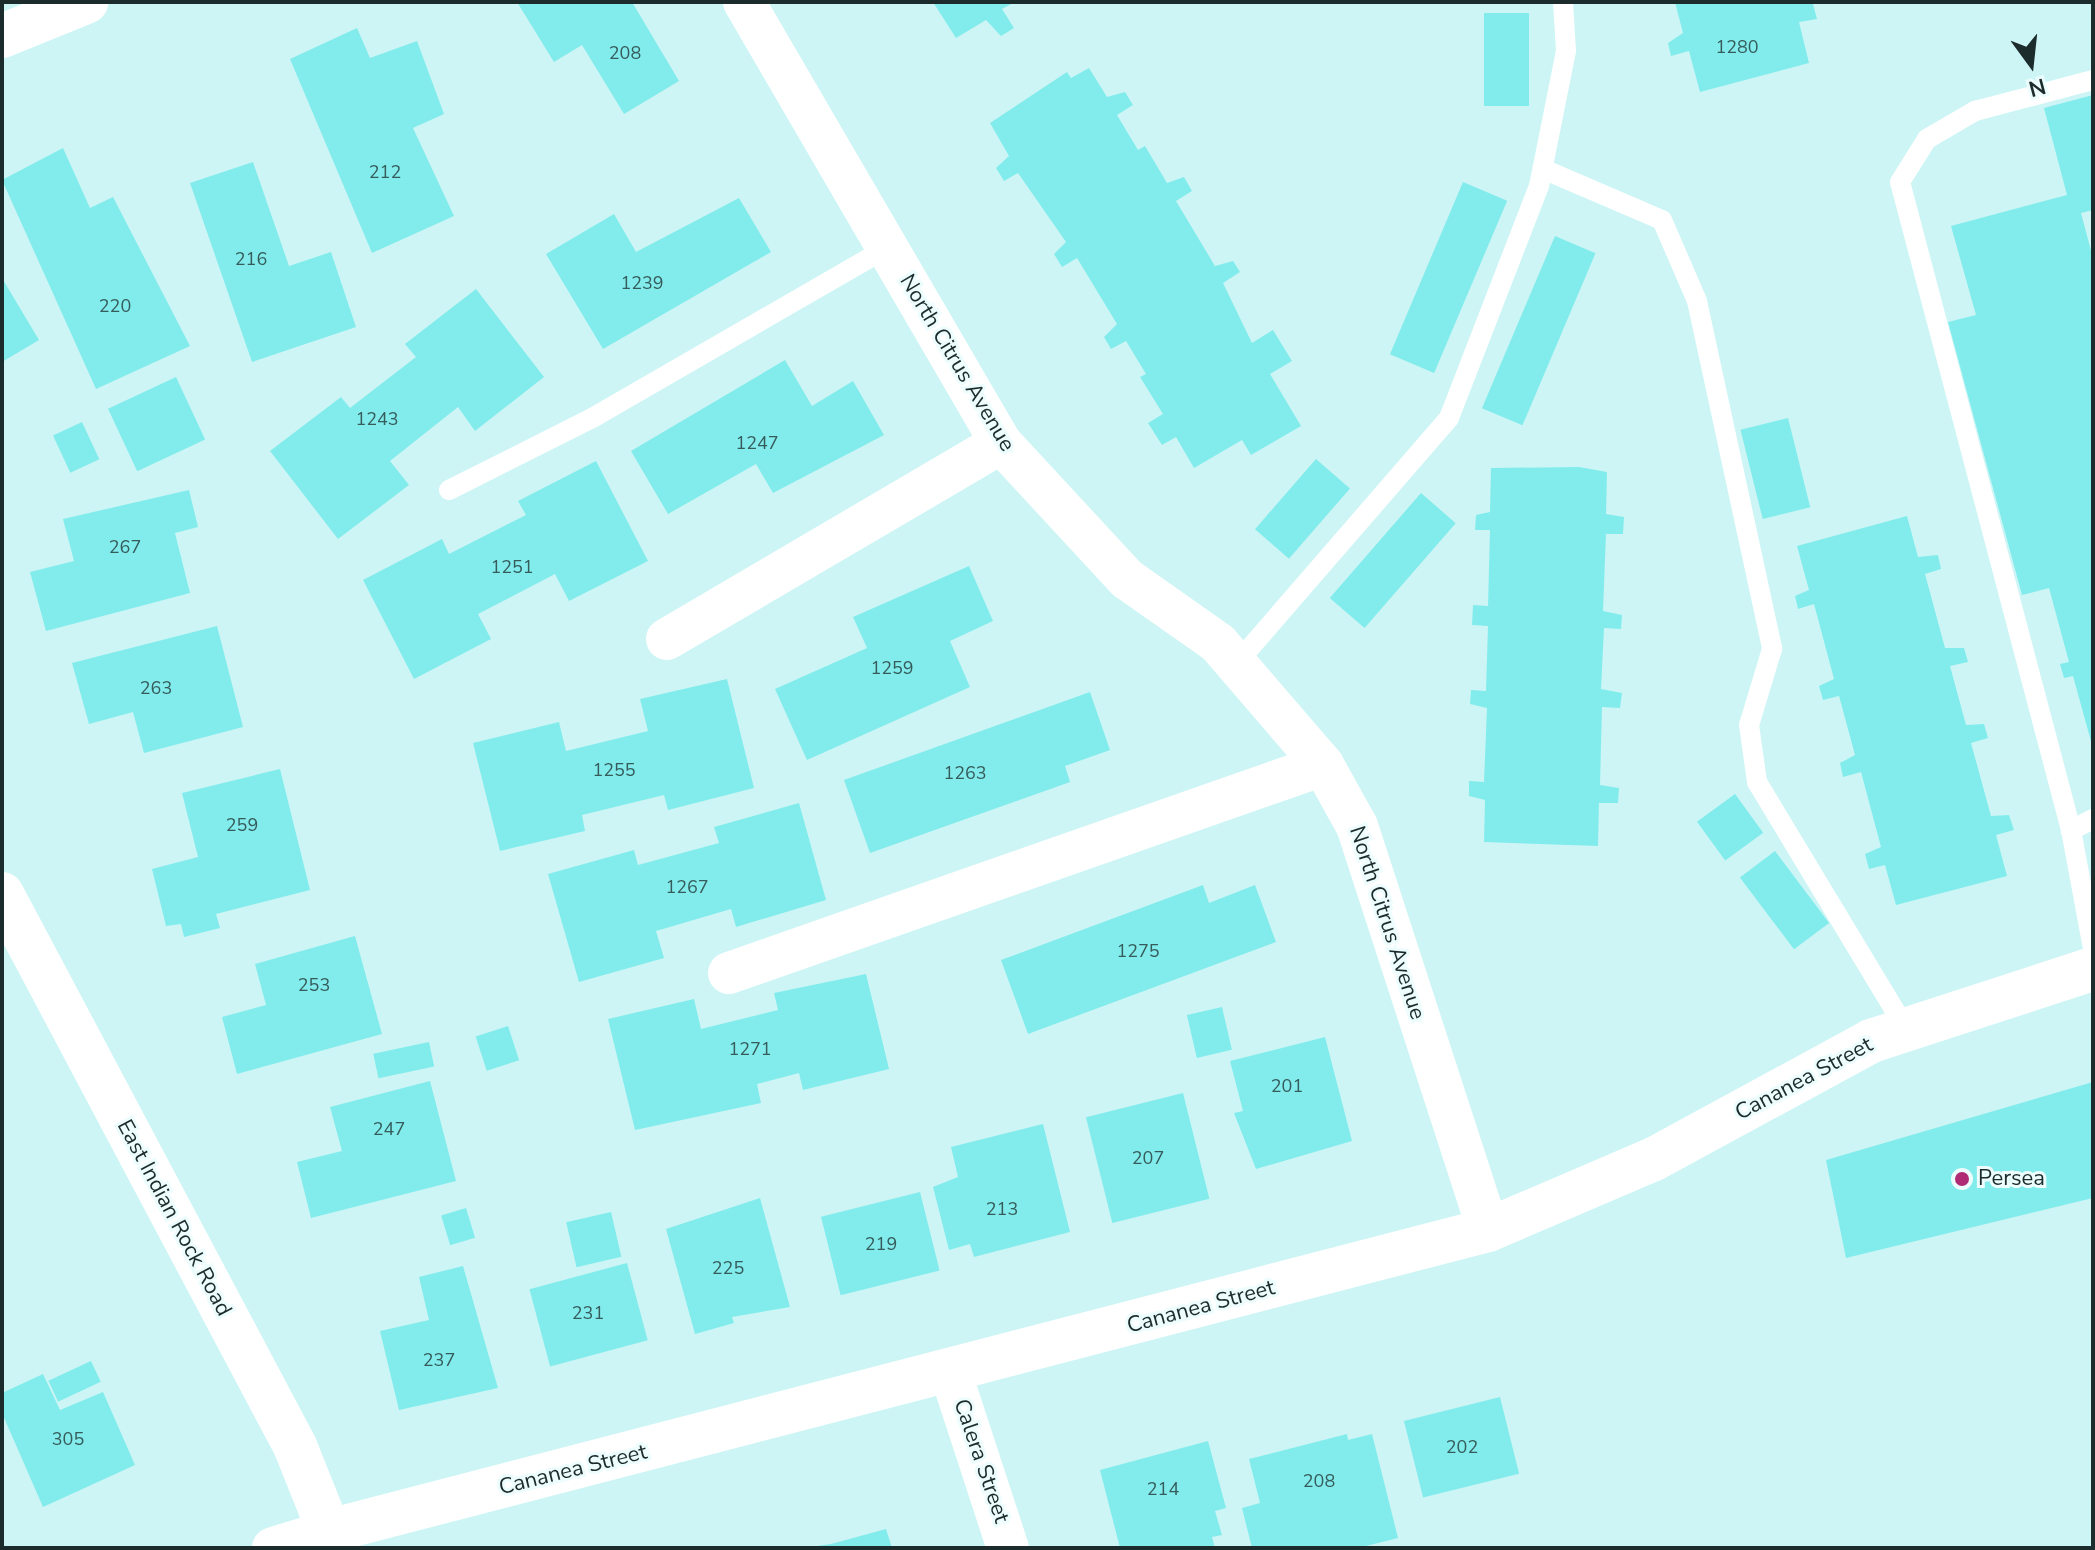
<!DOCTYPE html>
<style>
body{margin:0}
#map{position:relative;width:2095px;height:1550px;overflow:hidden;background:#cdf5f5;font-family:"Nunito Sans",sans-serif}
div>[style]{position:absolute}
.building>*{inset:0;background:#82ecec;transform-origin:0 0}
.service>*{height:20px;margin:-10px;padding:0 10px;transform-origin:10px;border-radius:10px;background:#fff}
.minor>*{height:42px;margin:-21px;padding:0 21px;transform-origin:21px;border-radius:21px;background:#fff}
.tertiary>*{height:44px;margin:-22px;padding:0 22px;transform-origin:22px;border-radius:22px;background:#fff}
.dots>*{width:22px;height:22px;translate:-50% -50%;box-sizing:border-box;border:4px solid #edfdfd;border-radius:50%}
span{translate:-50% -50%;white-space:nowrap;text-align:center;line-height:1.15;-webkit-text-stroke:6px #edfdfd;paint-order:stroke}
.number-label{font-size:18px;color:#365b5b}
.number-label span{-webkit-text-stroke-width:0}
.street-label{font-size:22px;color:#1c2b2b}
.poi-label{font-size:22px;color:#1c2b2b}
.left{translate:0 -50%;text-align:left}
.frame{position:absolute;inset:0;border:4px solid #1c2b2b;pointer-events:none}
.north{position:absolute;left:1991px;top:24px;width:80px;height:80px;-webkit-text-stroke:6px #edfdfd;paint-order:stroke;rotate:165deg;font-size:22px;font-weight:700;line-height:32px;text-align:center;color:#1c2b2b}
.north::after{content:'';display:block;margin:auto;width:28px;height:36px;background:#1c2b2b;clip-path:polygon(50% 0,100% 100%,50% 72%,0 100%)}
</style>
<div id="map">
<div class="building">
<div style="clip-path:polygon(517px 2px,632px 2px,679px 81px,624px 114px,582px 45px,554px 62px)"></div>
<div style="clip-path:polygon(933px 2px,1015px 2px,1002px 9px,1014px 28px,1001px 36px,986px 20px,956px 38px)"></div>
<div style="clip-path:polygon(1675px 2px,1813px 4px,1817px 19px,1799px 22px,1809px 63px,1700px 92px,1689px 51px,1671px 56px,1668px 43px,1683px 33px)"></div>
<div style="left:1484px;top:13px;width:45px;height:93px"></div>
<div style="clip-path:polygon(357px 28px,370px 58px,417px 41px,444px 114px,413px 128px,454px 216px,372px 253px,290px 59px)"></div>
<div style="clip-path:polygon(1089px 68px,1107px 97px,1125px 92px,1133px 105px,1117px 115px,1138px 150px,1145px 146px,1167px 183px,1184px 177px,1192px 191px,1176px 201px,1215px 266px,1233px 261px,1240px 272px,1223px 283px,1252px 343px,1273px 330px,1292px 361px,1270px 374px,1301px 426px,1251px 455px,1242px 440px,1194px 468px,1176px 437px,1162px 445px,1148px 423px,1163px 414px,1140px 377px,1146px 374px,1126px 341px,1111px 349px,1104px 337px,1117px 324px,1077px 258px,1062px 267px,1054px 254px,1066px 242px,1018px 173px,1004px 181px,996px 168px,1009px 156px,990px 123px,1067px 72px,1071px 78px)"></div>
<div style="clip-path:polygon(2093px 95px,2093px 210px,2081px 213px,2093px 258px,2092px 745px,2073px 676px,2064px 678px,2060px 664px,2069px 662px,2049px 588px,2022px 595px,1948px 322px,1976px 315px,1951px 226px,2067px 195px,2044px 108px)"></div>
<div style="clip-path:polygon(63px 148px,90px 208px,113px 197px,190px 346px,96px 389px,2px 180px)"></div>
<div style="clip-path:polygon(253px 162px,289px 266px,331px 252px,356px 327px,252px 362px,190px 183px)"></div>
<div style="left:1463px;top:182px;width:48px;height:187px;rotate:23deg"></div>
<div style="clip-path:polygon(739px 198px,771px 252px,603px 349px,546px 254px,614px 214px,636px 252px)"></div>
<div style="left:1555px;top:236px;width:44px;height:187px;rotate:23deg"></div>
<div style="clip-path:polygon(2px 278px,39px 340px,2px 362px)"></div>
<div style="clip-path:polygon(476px 289px,544px 377px,475px 431px,458px 407px,390px 461px,409px 485px,338px 539px,270px 451px,341px 397px,350px 408px,416px 357px,405px 344px)"></div>
<div style="clip-path:polygon(785px 360px,812px 406px,853px 381px,884px 435px,773px 493px,756px 464px,668px 514px,631px 451px)"></div>
<div style="left:176px;top:377px;width:69px;height:75px;rotate:65deg"></div>
<div style="left:1788px;top:418px;width:92px;height:49px;rotate:76deg"></div>
<div style="left:82px;top:422px;width:41px;height:32px;rotate:65deg"></div>
<div style="left:1316px;top:459px;width:45px;height:93px;rotate:41deg"></div>
<div style="clip-path:polygon(596px 461px,648px 561px,569px 601px,555px 574px,478px 614px,491px 639px,414px 679px,363px 580px,442px 539px,449px 554px,526px 515px,518px 501px)"></div>
<div style="clip-path:polygon(1579px 467px,1607px 472px,1606px 514px,1624px 517px,1623px 534px,1606px 534px,1603px 611px,1622px 615px,1621px 629px,1604px 628px,1601px 689px,1622px 693px,1620px 708px,1602px 707px,1600px 785px,1619px 788px,1618px 803px,1599px 803px,1598px 846px,1484px 842px,1485px 800px,1469px 796px,1469px 781px,1484px 782px,1487px 708px,1470px 704px,1471px 690px,1486px 691px,1488px 626px,1472px 625px,1473px 605px,1488px 606px,1490px 530px,1475px 530px,1476px 515px,1490px 512px,1491px 468px)"></div>
<div style="clip-path:polygon(189px 490px,198px 527px,175px 533px,190px 593px,46px 631px,30px 572px,74px 561px,63px 519px)"></div>
<div style="left:1421px;top:493px;width:46px;height:139px;rotate:41deg"></div>
<div style="clip-path:polygon(1907px 516px,1918px 557px,1938px 555px,1941px 569px,1925px 574px,1945px 648px,1964px 648px,1968px 662px,1950px 666px,1966px 725px,1984px 724px,1988px 738px,1971px 743px,1991px 816px,2009px 815px,2014px 830px,1996px 835px,2007px 876px,1896px 905px,1885px 865px,1869px 869px,1865px 854px,1881px 847px,1861px 772px,1843px 777px,1840px 763px,1855px 755px,1839px 696px,1823px 700px,1819px 686px,1834px 679px,1814px 604px,1798px 609px,1795px 596px,1809px 590px,1797px 546px)"></div>
<div style="clip-path:polygon(969px 566px,993px 621px,950px 641px,970px 687px,807px 760px,775px 689px,867px 648px,853px 617px)"></div>
<div style="clip-path:polygon(217px 626px,243px 727px,144px 753px,133px 712px,89px 724px,72px 663px)"></div>
<div style="clip-path:polygon(727px 679px,754px 788px,668px 810px,664px 795px,582px 815px,585px 831px,500px 851px,473px 743px,559px 722px,566px 751px,648px 731px,640px 699px)"></div>
<div style="clip-path:polygon(1090px 692px,1110px 750px,1065px 766px,1070px 782px,870px 853px,844px 780px)"></div>
<div style="clip-path:polygon(280px 769px,310px 890px,216px 914px,220px 928px,184px 937px,181px 924px,166px 926px,152px 869px,198px 857px,182px 793px)"></div>
<div style="left:1735px;top:794px;width:48px;height:47px;rotate:54deg"></div>
<div style="clip-path:polygon(799px 803px,826px 900px,736px 927px,731px 909px,656px 931px,664px 958px,579px 982px,548px 874px,634px 850px,638px 865px,719px 843px,714px 827px)"></div>
<div style="left:1775px;top:851px;width:90px;height:44px;rotate:53deg"></div>
<div style="clip-path:polygon(1203px 885px,1209px 903px,1255px 885px,1276px 942px,1028px 1034px,1001px 960px)"></div>
<div style="clip-path:polygon(355px 936px,382px 1034px,237px 1074px,222px 1017px,266px 1005px,255px 964px)"></div>
<div style="clip-path:polygon(866px 974px,889px 1069px,803px 1090px,799px 1073px,757px 1084px,761px 1103px,635px 1130px,608px 1019px,694px 999px,701px 1029px,778px 1010px,774px 993px)"></div>
<div style="left:1222px;top:1007px;width:44px;height:36px;rotate:77deg"></div>
<div style="left:508px;top:1026px;width:36px;height:34px;rotate:72deg"></div>
<div style="clip-path:polygon(1325px 1037px,1352px 1141px,1256px 1169px,1234px 1113px,1243px 1111px,1230px 1061px)"></div>
<div style="left:429px;top:1042px;width:25px;height:57px;rotate:78deg"></div>
<div style="clip-path:polygon(430px 1081px,456px 1181px,311px 1218px,297px 1162px,342px 1151px,330px 1107px)"></div>
<div style="clip-path:polygon(2093px 1082px,2093px 1198px,1846px 1258px,1826px 1160px)"></div>
<div style="left:1183px;top:1093px;width:109px;height:100px;rotate:76deg"></div>
<div style="clip-path:polygon(1043px 1124px,1070px 1232px,974px 1257px,970px 1244px,949px 1250px,933px 1187px,958px 1177px,951px 1147px)"></div>
<div style="left:920px;top:1192px;width:81px;height:102px;rotate:76deg"></div>
<div style="clip-path:polygon(760px 1198px,790px 1307px,732px 1317px,734px 1323px,695px 1334px,666px 1229px)"></div>
<div style="left:466px;top:1208px;width:31px;height:26px;rotate:73deg"></div>
<div style="left:611px;top:1212px;width:46px;height:46px;rotate:77deg"></div>
<div style="left:627px;top:1263px;width:80px;height:101px;rotate:75deg"></div>
<div style="clip-path:polygon(463px 1266px,498px 1388px,399px 1410px,380px 1331px,429px 1320px,419px 1277px)"></div>
<div style="left:91px;top:1361px;width:23px;height:47px;rotate:65deg"></div>
<div style="clip-path:polygon(43px 1374px,60px 1410px,103px 1392px,135px 1465px,43px 1507px,2px 1413px,2px 1393px)"></div>
<div style="left:1500px;top:1397px;width:79px;height:99px;rotate:76deg"></div>
<div style="clip-path:polygon(1347px 1434px,1348px 1440px,1372px 1434px,1398px 1538px,1358px 1548px,1252px 1548px,1242px 1508px,1260px 1503px,1249px 1459px)"></div>
<div style="clip-path:polygon(1208px 1441px,1226px 1508px,1215px 1511px,1222px 1535px,1212px 1537px,1215px 1548px,1120px 1548px,1100px 1470px)"></div>
<div style="clip-path:polygon(886px 1529px,892px 1548px,803px 1548px,831px 1544px)"></div>
</div>
<div class="service">
<div style="left:1543px;top:169px;width:129px;rotate:23.2deg"></div>
<div style="left:1662px;top:220px;width:88px;rotate:66.6deg"></div>
<div style="left:1697px;top:301px;width:356px;rotate:77.8deg"></div>
<div style="left:1772px;top:649px;width:79px;rotate:106.8deg"></div>
<div style="left:1749px;top:725px;width:58px;rotate:82deg"></div>
<div style="left:1757px;top:782px;width:288px;rotate:58.9deg"></div>
<div style="left:449px;top:490px;width:162px;rotate:-26.7deg"></div>
<div style="left:594px;top:417px;width:338px;rotate:-30deg"></div>
<div style="left:1236px;top:664px;width:325px;rotate:-49.1deg"></div>
<div style="left:1449px;top:418px;width:249px;rotate:-68.8deg"></div>
<div style="left:1539px;top:186px;width:138px;rotate:-78.7deg"></div>
<div style="left:1566px;top:51px;width:49px;rotate:-93.5deg"></div>
<div style="left:2093px;top:819px;width:25px;rotate:153deg"></div>
<div style="left:2071px;top:830px;width:121px;rotate:79.5deg"></div>
<div style="left:2071px;top:830px;width:670px;rotate:-104.78deg"></div>
<div style="left:1900px;top:182px;width:51px;rotate:-57.9deg"></div>
<div style="left:1927px;top:139px;width:56px;rotate:-30.3deg"></div>
<div style="left:1975px;top:111px;width:122px;rotate:-14.7deg"></div>
</div>
<div class="minor">
<div style="left:744px;top:2px;width:510px;rotate:59.77deg"></div>
<div style="left:1001px;top:443px;width:185px;rotate:47.2deg"></div>
<div style="left:1127px;top:579px;width:111px;rotate:35.1deg"></div>
<div style="left:1218px;top:643px;width:161px;rotate:49.3deg"></div>
<div style="left:1323px;top:765px;width:70px;rotate:60.9deg"></div>
<div style="left:1357px;top:826px;width:425px;rotate:72deg"></div>
<div style="left:667px;top:639px;width:387px;rotate:-30.4deg"></div>
<div style="left:729px;top:973px;width:629px;rotate:-19.3deg"></div>
<div style="left:951px;top:1374px;width:183px;rotate:71.9deg"></div>
<div style="left:273px;top:1548px;width:59px;rotate:-16.9deg"></div>
<div style="left:329px;top:1531px;width:18px;rotate:74deg"></div>
</div>
<div class="tertiary">
<div style="left:2px;top:36px;width:91px;rotate:-22deg"></div>
<div style="left:2px;top:894px;width:625px;rotate:62.04deg"></div>
<div style="left:295px;top:1446px;width:92px;rotate:68.2deg"></div>
<div style="left:329px;top:1531px;width:1197px;rotate:-14.56deg"></div>
<div style="left:1488px;top:1230px;width:181px;rotate:-23.2deg"></div>
<div style="left:1654px;top:1159px;width:247px;rotate:-28.5deg"></div>
<div style="left:1871px;top:1041px;width:233px;rotate:-18deg"></div>
</div>
<div class="dots">
<div style="left:1962px;top:1179px;background:#af2c74"></div>
</div>
<div class="number-label">
<span style="left:1737px;top:47px">1280</span>
<span style="left:625px;top:53px">208</span>
<span style="left:385px;top:172px">212</span>
<span style="left:251px;top:259px">216</span>
<span style="left:642px;top:283px">1239</span>
<span style="left:115px;top:306px">220</span>
<span style="left:377px;top:419px">1243</span>
<span style="left:757px;top:443px">1247</span>
<span style="left:125px;top:547px">267</span>
<span style="left:512px;top:567px">1251</span>
<span style="left:892px;top:668px">1259</span>
<span style="left:156px;top:688px">263</span>
<span style="left:614px;top:770px">1255</span>
<span style="left:965px;top:773px">1263</span>
<span style="left:242px;top:825px">259</span>
<span style="left:687px;top:887px">1267</span>
<span style="left:1138px;top:951px">1275</span>
<span style="left:314px;top:985px">253</span>
<span style="left:750px;top:1049px">1271</span>
<span style="left:1287px;top:1086px">201</span>
<span style="left:389px;top:1129px">247</span>
<span style="left:1148px;top:1158px">207</span>
<span style="left:1002px;top:1209px">213</span>
<span style="left:881px;top:1244px">219</span>
<span style="left:728px;top:1268px">225</span>
<span style="left:588px;top:1313px">231</span>
<span style="left:439px;top:1360px">237</span>
<span style="left:68px;top:1439px">305</span>
<span style="left:1462px;top:1447px">202</span>
<span style="left:1319px;top:1481px">208</span>
<span style="left:1163px;top:1489px">214</span>
</div>
<div class="street-label">
<span style="left:957px;top:363px;rotate:59deg">North Citrus Avenue</span>
<span style="left:1387px;top:923px;rotate:72deg">North Citrus Avenue</span>
<span style="left:1804px;top:1079px;rotate:-28deg">Cananea Street</span>
<span style="left:174px;top:1218px;rotate:62deg">East Indian Rock Road</span>
<span style="left:1201px;top:1307px;rotate:-15deg">Cananea Street</span>
<span style="left:981px;top:1461px;rotate:71deg">Calera Street</span>
<span style="left:573px;top:1470px;rotate:-14deg">Cananea Street</span>
</div>
<div class="poi-label">
<span class="left" style="left:1978px;top:1179px">Persea</span>
</div>
<div class="frame"></div>
<div class="north">N</div>
</div>
